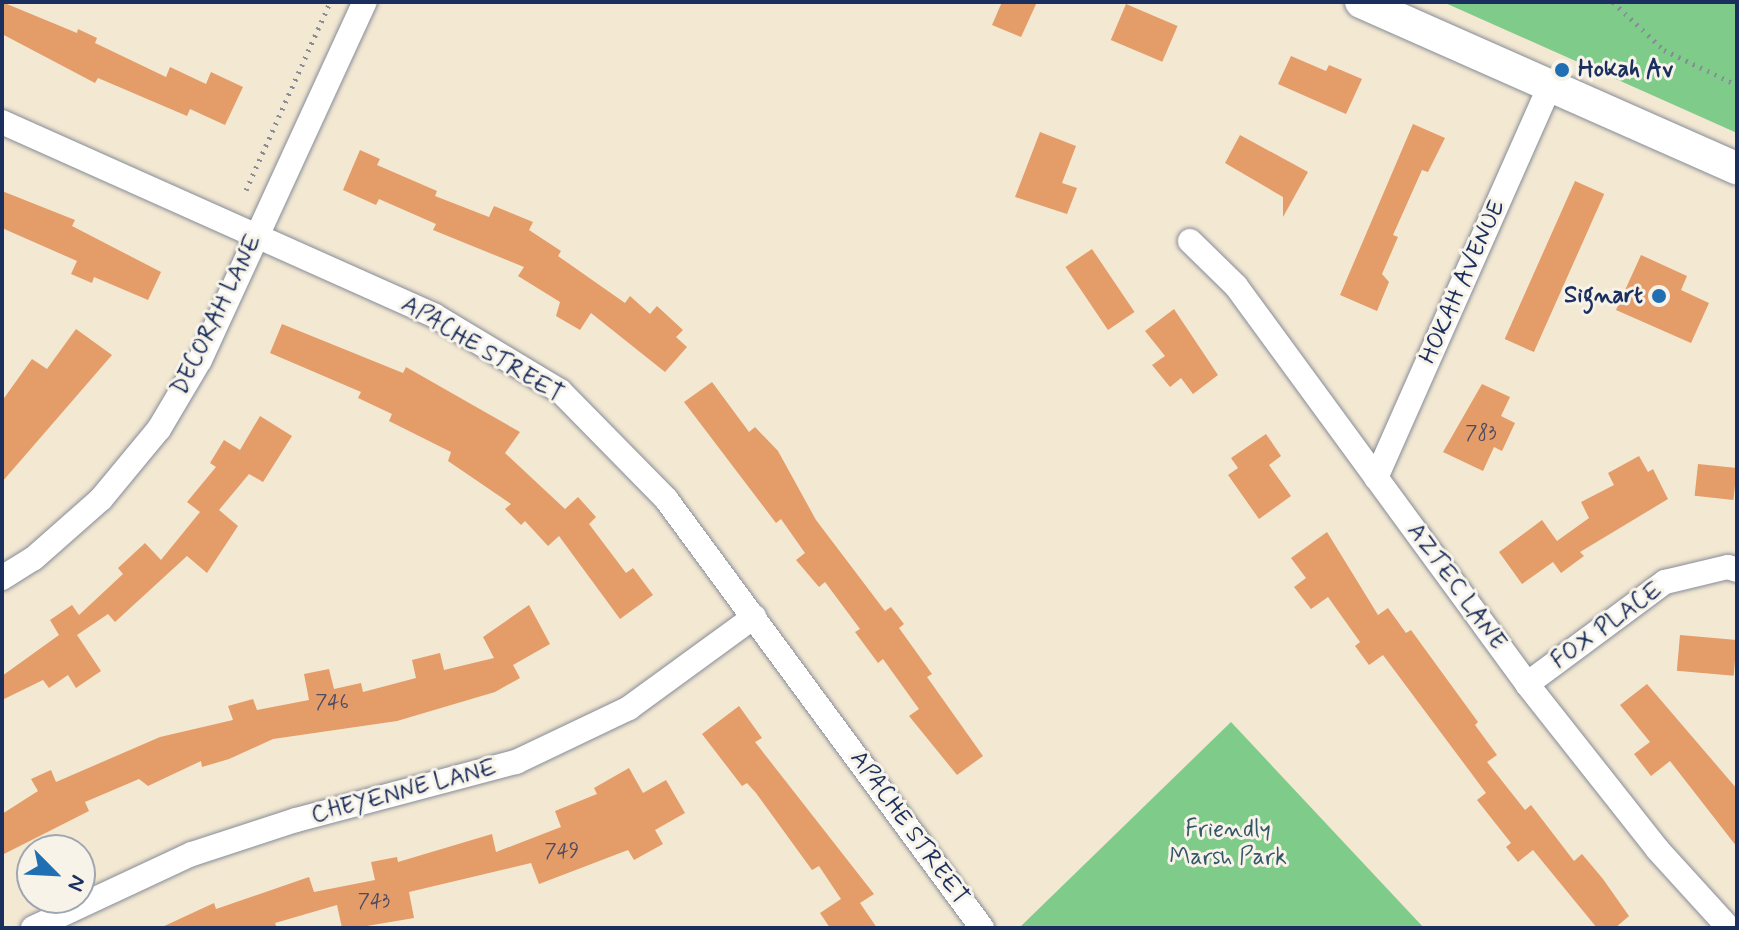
<!DOCTYPE html>
<style>
body{margin:0}
#map{position:relative;width:1739px;height:930px;overflow:hidden;background:#f3e8d2;font-family:Mynerve,sans-serif}
div>[style]{position:absolute}
.green>*{inset:0;background:#7fcb89}
.building>*{inset:0;background:#e49c69;transform-origin:0 0}
.path>*{height:5px;margin-top:-2.5px;transform-origin:0;background:repeating-linear-gradient(90deg,#878c98 0 2px,transparent 0 8px)}
.roads{filter:drop-shadow(0 0 2px #878c98) drop-shadow(0 0 2px #878c98)}
.minor>*{height:24px;margin:-12px;padding:0 12px;transform-origin:12px;border-radius:12px;background:#fff}
.major>*{height:32px;margin:-16px;padding:0 16px;transform-origin:16px;border-radius:16px;background:#fff}
.dots>*{width:22px;height:22px;translate:-50% -50%;box-sizing:border-box;border:4px solid #f7f3e8;border-radius:50%}
span{translate:-50% -50%;white-space:nowrap;text-align:center;line-height:1.15;-webkit-text-stroke:6px #f7f3e8;paint-order:stroke}
.number-label{font-size:20px;color:#4d4a61}
.number-label span{-webkit-text-stroke-width:0}
.poi-label{font-size:24px;color:#1b2f5e;font-weight:700}
.left{translate:0 -50%;text-align:left}
.right{translate:-100% -50%;text-align:right}
.street-label{font-size:24px;color:#1b2f5e}
.park-label{font-size:24px;color:#345669}
.frame{position:absolute;inset:0;border:4px solid #1b2f5e;pointer-events:none}
.north{position:absolute;left:16px;top:834px;width:80px;height:80px;box-sizing:border-box;background:#f7f3e8;border:2px solid #9fa5b1;border-radius:50%;rotate:114deg;font-size:22px;font-weight:700;line-height:32px;text-align:center;color:#1b2f5e}
.north::after{content:'';display:block;margin:auto;width:28px;height:36px;background:#1f6fb2;clip-path:polygon(50% 0,100% 100%,50% 72%,0 100%)}
</style>
<div id="map">
<div class="green">
<div style="clip-path:polygon(1444px 2px,1737px 2px,1737px 133px,1443px 2px)"></div>
<div style="clip-path:polygon(1231px 722px,1424px 928px,1019px 928px)"></div>
</div>
<div class="building">
<div style="clip-path:polygon(2px 2px,77px 33px,78px 29px,97px 38px,95px 43px,166px 77px,170px 67px,206px 84px,211px 72px,243px 87px,225px 125px,190px 109px,187px 116px,98px 78px,95px 83px,2px 34px)"></div>
<div style="clip-path:polygon(1002px 2px,1037px 2px,1021px 37px,992px 25px)"></div>
<div style="left:1126px;top:4px;width:56px;height:39px;rotate:23deg"></div>
<div style="clip-path:polygon(1291px 56px,1326px 71px,1329px 65px,1362px 79px,1346px 114px,1278px 84px)"></div>
<div style="clip-path:polygon(1413px 124px,1445px 138px,1428px 172px,1422px 170px,1393px 235px,1398px 237px,1382px 274px,1389px 282px,1377px 311px,1340px 295px)"></div>
<div style="clip-path:polygon(1040px 132px,1076px 146px,1062px 183px,1077px 188px,1067px 214px,1015px 197px)"></div>
<div style="clip-path:polygon(1240px 135px,1308px 172px,1283px 217px,1283px 197px,1225px 163px)"></div>
<div style="clip-path:polygon(360px 150px,380px 159px,377px 165px,437px 191px,435px 196px,489px 217px,494px 206px,533px 222px,529px 230px,561px 251px,558px 256px,625px 303px,630px 296px,650px 314px,657px 306px,683px 330px,676px 337px,687px 347px,665px 372px,591px 313px,580px 330px,556px 316px,560px 302px,518px 276px,524px 267px,433px 230px,436px 224px,379px 199px,376px 205px,343px 190px)"></div>
<div style="left:1575px;top:181px;width:32px;height:173px;rotate:24deg"></div>
<div style="clip-path:polygon(2px 191px,75px 220px,72px 226px,161px 272px,148px 300px,94px 277px,92px 283px,71px 274px,77px 261px,2px 228px)"></div>
<div style="left:1092px;top:249px;width:76px;height:32px;rotate:56deg"></div>
<div style="clip-path:polygon(1641px 255px,1687px 276px,1681px 290px,1709px 303px,1691px 343px,1616px 310px)"></div>
<div style="clip-path:polygon(1174px 309px,1218px 375px,1193px 394px,1181px 378px,1170px 387px,1152px 365px,1165px 356px,1145px 331px)"></div>
<div style="clip-path:polygon(282px 324px,403px 373px,406px 367px,520px 432px,505px 453px,565px 509px,578px 497px,596px 517px,589px 524px,626px 573px,633px 568px,653px 595px,620px 619px,559px 536px,548px 546px,525px 521px,521px 525px,505px 509px,511px 504px,448px 461px,451px 452px,389px 421px,392px 414px,358px 398px,361px 392px,270px 353px)"></div>
<div style="clip-path:polygon(76px 329px,112px 355px,2px 482px,2px 401px,32px 359px,47px 369px)"></div>
<div style="clip-path:polygon(712px 382px,749px 432px,755px 427px,778px 451px,816px 520px,885px 611px,891px 607px,904px 624px,899px 628px,932px 674px,927px 677px,983px 756px,957px 775px,909px 716px,919px 709px,883px 659px,878px 663px,855px 632px,860px 629px,825px 582px,819px 587px,796px 560px,805px 553px,781px 519px,776px 523px,684px 402px)"></div>
<div style="clip-path:polygon(1482px 384px,1510px 397px,1501px 416px,1515px 423px,1502px 451px,1494px 447px,1483px 471px,1443px 452px)"></div>
<div style="clip-path:polygon(260px 416px,292px 436px,263px 482px,249px 474px,219px 510px,238px 526px,207px 573px,187px 556px,115px 622px,108px 614px,77px 635px,101px 671px,76px 688px,68px 675px,49px 688px,43px 680px,2px 700px,2px 676px,59px 635px,50px 620px,72px 605px,79px 615px,123px 574px,118px 568px,145px 543px,161px 560px,200px 512px,187px 502px,216px 467px,210px 463px,224px 440px,240px 450px)"></div>
<div style="clip-path:polygon(1266px 434px,1281px 456px,1269px 465px,1291px 496px,1259px 519px,1228px 475px,1238px 468px,1231px 458px)"></div>
<div style="clip-path:polygon(1639px 456px,1648px 472px,1653px 469px,1668px 499px,1580px 552px,1584px 556px,1561px 573px,1553px 562px,1522px 584px,1499px 552px,1542px 520px,1557px 541px,1589px 518px,1581px 502px,1614px 485px,1608px 473px)"></div>
<div style="left:1698px;top:464px;width:39px;height:32px;rotate:6deg"></div>
<div style="clip-path:polygon(1327px 532px,1378px 615px,1388px 608px,1406px 633px,1411px 630px,1478px 722px,1475px 725px,1497px 755px,1487px 762px,1525px 810px,1531px 805px,1574px 861px,1582px 854px,1603px 879px,1629px 916px,1615px 928px,1597px 928px,1533px 850px,1518px 862px,1506px 847px,1511px 843px,1477px 800px,1486px 793px,1383px 655px,1369px 665px,1355px 646px,1360px 642px,1328px 597px,1311px 609px,1294px 587px,1306px 578px,1291px 558px)"></div>
<div style="clip-path:polygon(529px 605px,550px 644px,513px 665px,520px 678px,495px 692px,397px 721px,273px 739px,229px 759px,202px 767px,201px 761px,148px 786px,139px 779px,85px 802px,89px 811px,2px 855px,2px 814px,38px 791px,31px 779px,51px 770px,56px 782px,160px 737px,233px 720px,228px 706px,253px 699px,257px 710px,309px 700px,304px 674px,329px 669px,334px 689px,361px 683px,363px 692px,416px 678px,412px 660px,440px 653px,444px 670px,494px 658px,483px 637px)"></div>
<div style="left:1680px;top:635px;width:57px;height:36px;rotate:5deg"></div>
<div style="clip-path:polygon(1647px 684px,1737px 789px,1737px 847px,1670px 761px,1651px 776px,1634px 754px,1650px 742px,1620px 705px)"></div>
<div style="clip-path:polygon(739px 706px,762px 738px,755px 742px,874px 894px,860px 903px,877px 928px,830px 928px,820px 913px,841px 899px,819px 866px,812px 870px,756px 793px,747px 783px,742px 786px,702px 734px)"></div>
<div style="clip-path:polygon(629px 768px,643px 793px,666px 780px,685px 813px,655px 830px,663px 844px,634px 860px,628px 850px,539px 884px,531px 863px,409px 892px,414px 918px,355px 928px,342px 928px,337px 905px,275px 923px,277px 928px,160px 928px,214px 903px,216px 909px,309px 877px,314px 892px,375px 880px,371px 862px,397px 857px,398px 862px,492px 834px,496px 852px,561px 827px,555px 811px,597px 794px,594px 788px)"></div>
</div>
<div class="path">
<div style="left:1613px;top:2px;width:70px;rotate:43.3deg"></div>
<div style="left:1664px;top:50px;width:81px;rotate:25.6deg"></div>
<div style="left:246px;top:190px;width:206px;rotate:-65.9deg"></div>
</div>
<div class="roads">
<div class="minor">
<div style="left:2px;top:122px;width:474px;rotate:24.1deg"></div>
<div style="left:435px;top:316px;width:146px;rotate:31deg"></div>
<div style="left:560px;top:391px;width:151px;rotate:45.5deg"></div>
<div style="left:666px;top:499px;width:533px;rotate:53.62deg"></div>
<div style="left:1190px;top:241px;width:64px;rotate:44.4deg"></div>
<div style="left:1236px;top:286px;width:493px;rotate:53.8deg"></div>
<div style="left:1527px;top:684px;width:211px;rotate:51.7deg"></div>
<div style="left:1658px;top:850px;width:105px;rotate:47.7deg"></div>
<div style="left:1376px;top:478px;width:429px;rotate:-66.1deg"></div>
<div style="left:2px;top:578px;width:36px;rotate:-32deg"></div>
<div style="left:33px;top:559px;width:91px;rotate:-41.4deg"></div>
<div style="left:101px;top:499px;width:91px;rotate:-50.4deg"></div>
<div style="left:159px;top:429px;width:80px;rotate:-59.3deg"></div>
<div style="left:200px;top:360px;width:394px;rotate:-65.3deg"></div>
<div style="left:1527px;top:684px;width:172px;rotate:-36.5deg"></div>
<div style="left:1665px;top:582px;width:65px;rotate:-13.4deg"></div>
<div style="left:1728px;top:567px;width:9px;rotate:18deg"></div>
<div style="left:33px;top:928px;width:175px;rotate:-25deg"></div>
<div style="left:192px;top:854px;width:109px;rotate:-18.1deg"></div>
<div style="left:296px;top:820px;width:228px;rotate:-14.8deg"></div>
<div style="left:516px;top:762px;width:125px;rotate:-25.5deg"></div>
<div style="left:629px;top:708px;width:155px;rotate:-36.1deg"></div>
</div>
<div class="major">
<div style="left:1361px;top:2px;width:411px;rotate:23.9deg"></div>
</div>
</div>
<div class="dots">
<div style="left:1562px;top:70px;background:#1f6fb2"></div>
<div style="left:1659px;top:296px;background:#1f6fb2"></div>
</div>
<div class="number-label">
<span style="left:1481px;top:433px">783</span>
<span style="left:332px;top:702px">746</span>
<span style="left:562px;top:851px">749</span>
<span style="left:374px;top:901px">743</span>
</div>
<div class="poi-label">
<span class="left" style="left:1578px;top:70px">Hokah Av</span>
<span class="right" style="left:1643px;top:296px">Signart</span>
</div>
<div class="street-label">
<span style="left:1463px;top:282px;rotate:-66deg">HOKAH AVENUE</span>
<span style="left:217px;top:315px;rotate:-64deg">DECORAH LANE</span>
<span style="left:482px;top:350px;rotate:31deg">APACHE STREET</span>
<span style="left:1456px;top:587px;rotate:54deg">AZTEC LANE</span>
<span style="left:1607px;top:626px;rotate:-36deg">FOX PLACE</span>
<span style="left:404px;top:792px;rotate:-15deg">CHEYENNE LANE</span>
<span style="left:909px;top:828px;rotate:54deg">APACHE STREET</span>
</div>
<div class="park-label">
<span style="left:1228px;top:844px">Friendly<br>Marsh Park</span>
</div>
<div class="frame"></div>
<div class="north">N</div>
</div>
